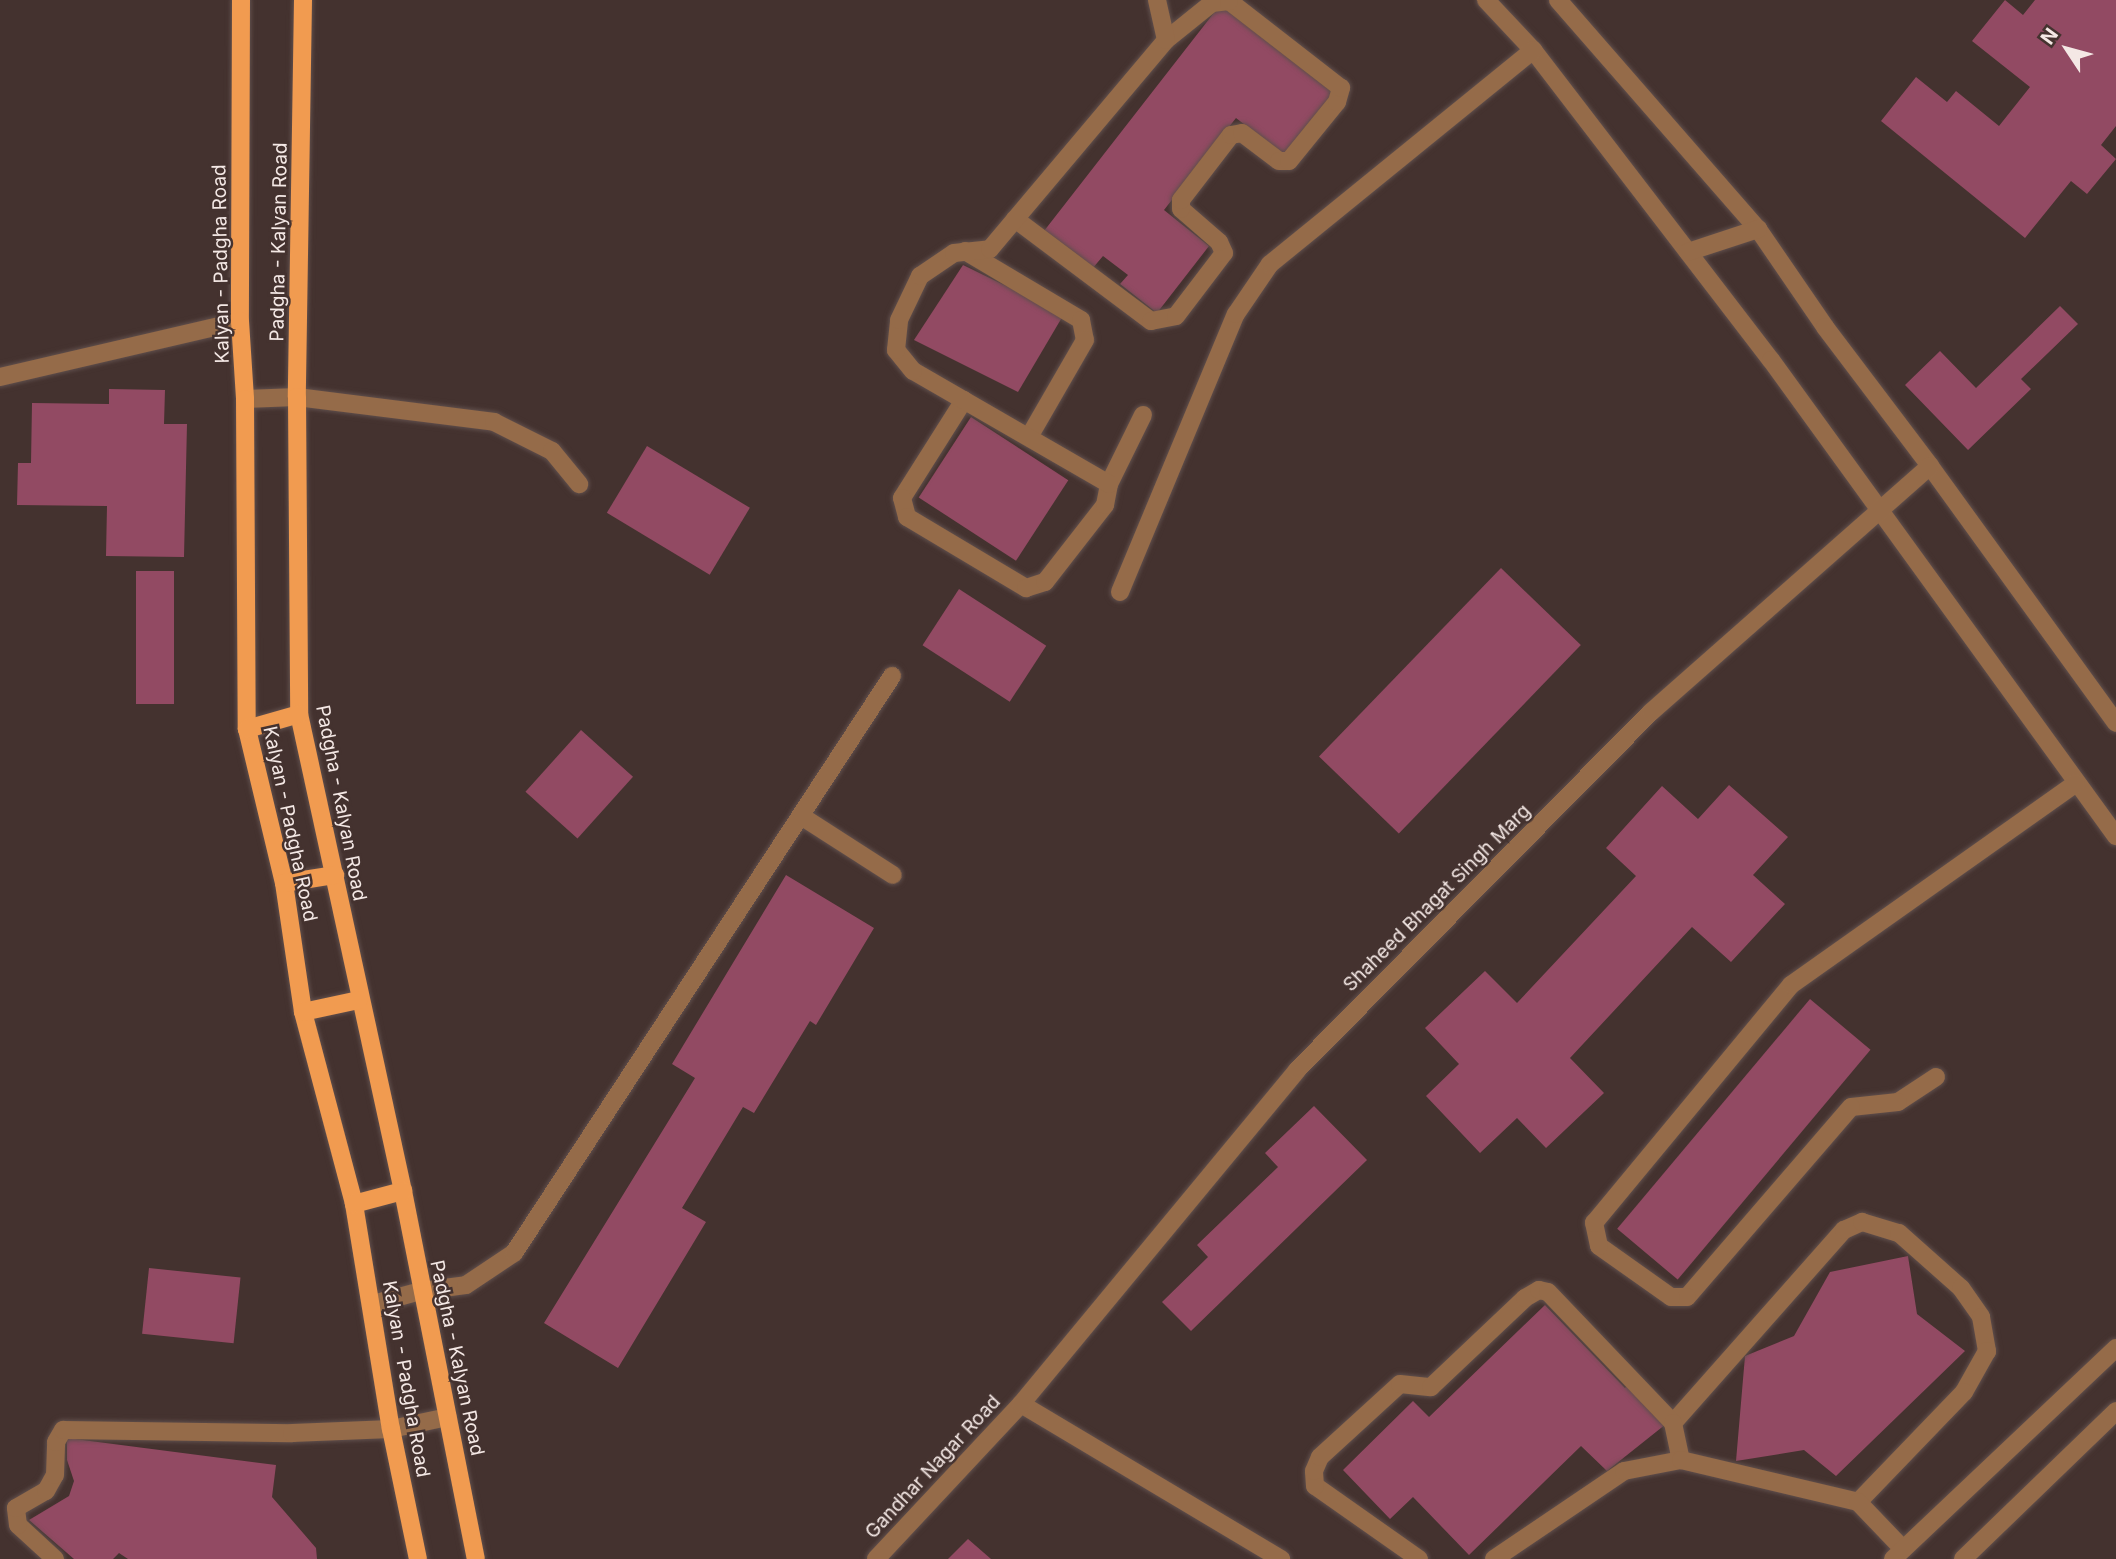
<!DOCTYPE html>
<style>
body{margin:0}
#map{position:relative;width:2116px;height:1559px;overflow:hidden;background:#44322f;font-family:Inter,sans-serif}
div>[style]{position:absolute}
.building>*{inset:0;background:#924a63;transform-origin:0 0}
.roads{filter:drop-shadow(0 0 2px #604f4c) drop-shadow(0 0 2px #604f4c)}
.minor>*{height:18px;margin:-9px;padding:0 9px;transform-origin:9px;border-radius:9px;background:#956b49}
.major>*{height:18px;margin:-9px;padding:0 9px;transform-origin:9px;border-radius:9px;background:#f19b50}
span{translate:-50% -50%;white-space:nowrap;text-align:center;line-height:1.15;-webkit-text-stroke:5px #44322f;paint-order:stroke}
.street-label{font-size:19px;color:#f4e8e5}
.north{position:absolute;left:2032px;top:14px;width:70px;height:70px;-webkit-text-stroke:5px #44322f;paint-order:stroke;rotate:306deg;font-size:19px;font-weight:700;line-height:28px;text-align:center;color:#f4e8e5}
.north::after{content:'';display:block;margin:auto;width:24px;height:32px;background:#f4e8e5;clip-path:polygon(50% 0,100% 100%,50% 72%,0 100%)}
</style>
<div id="map">
<div class="building">
<div style="clip-path:polygon(2005px 0,2023px 15px,2035px 0,2116px 0,2116px 126px,2101px 145px,2116px 159px,2087px 194px,2071px 181px,2025px 238px,1881px 121px,1916px 77px,1947px 102px,1956px 91px,1999px 126px,2030px 87px,1972px 41px)"></div>
<div style="clip-path:polygon(1220px 5px,1333px 93px,1284px 155px,1236px 118px,1164px 210px,1209px 246px,1157px 313px,1120px 284px,1128px 275px,1103px 256px,1092px 269px,1044px 231px)"></div>
<div style="clip-path:polygon(963px 265px,1064px 314px,1018px 392px,914px 340px)"></div>
<div style="clip-path:polygon(2060px 306px,2078px 324px,2021px 379px,2031px 389px,1968px 450px,1905px 385px,1940px 351px,1976px 388px)"></div>
<div style="clip-path:polygon(109px 389px,165px 390px,164px 424px,187px 424px,184px 557px,106px 556px,107px 506px,17px 505px,18px 463px,31px 463px,32px 403px,109px 404px)"></div>
<div style="left:971px;top:417px;width:116px;height:96px;rotate:33deg"></div>
<div style="left:647px;top:446px;width:120px;height:78px;rotate:31deg"></div>
<div style="left:1501px;top:568px;width:111px;height:262px;rotate:44deg"></div>
<div style="left:136px;top:571px;width:38px;height:133px"></div>
<div style="left:959px;top:589px;width:104px;height:67px;rotate:33deg"></div>
<div style="left:581px;top:730px;width:70px;height:83px;rotate:42deg"></div>
<div style="clip-path:polygon(1729px 785px,1788px 837px,1753px 875px,1785px 904px,1731px 962px,1692px 927px,1570px 1058px,1604px 1093px,1546px 1148px,1517px 1118px,1480px 1153px,1426px 1096px,1459px 1064px,1425px 1028px,1485px 971px,1517px 1003px,1636px 876px,1606px 848px,1662px 786px,1698px 819px)"></div>
<div style="clip-path:polygon(786px 875px,874px 928px,816px 1025px,810px 1021px,754px 1113px,743px 1107px,682px 1208px,706px 1222px,618px 1368px,544px 1323px,695px 1078px,672px 1064px)"></div>
<div style="left:1810px;top:999px;width:79px;height:300px;rotate:40deg"></div>
<div style="clip-path:polygon(1314px 1106px,1367px 1160px,1191px 1331px,1162px 1302px,1208px 1257px,1197px 1245px,1278px 1167px,1265px 1153px)"></div>
<div style="clip-path:polygon(1908px 1256px,1917px 1314px,1965px 1351px,1836px 1476px,1804px 1450px,1736px 1461px,1745px 1356px,1794px 1336px,1830px 1272px)"></div>
<div style="left:149px;top:1268px;width:92px;height:66px;rotate:6deg"></div>
<div style="clip-path:polygon(1545px 1305px,1625px 1388px,1632px 1380px,1666px 1424px,1607px 1471px,1581px 1446px,1469px 1555px,1413px 1497px,1390px 1519px,1343px 1470px,1413px 1401px,1429px 1417px)"></div>
<div style="clip-path:polygon(67px 1438px,276px 1465px,272px 1497px,316px 1548px,317px 1559px,128px 1559px,119px 1553px,113px 1559px,74px 1559px,29px 1520px,69px 1496px,74px 1481px,67px 1460px)"></div>
<div style="clip-path:polygon(968px 1539px,991px 1559px,948px 1559px)"></div>
</div>
<div class="roads">
<div class="minor">
<div style="left:1486px;top:0;width:69px;rotate:46.8deg"></div>
<div style="left:1533px;top:50px;width:391px;rotate:52.5deg"></div>
<div style="left:1771px;top:360px;width:588px;rotate:54.07deg"></div>
<div style="left:1558px;top:0;width:304px;rotate:48.9deg"></div>
<div style="left:1758px;top:229px;width:119px;rotate:55.6deg"></div>
<div style="left:1825px;top:327px;width:174px;rotate:52.9deg"></div>
<div style="left:1930px;top:466px;width:317px;rotate:54.1deg"></div>
<div style="left:1015px;top:219px;width:170px;rotate:36.9deg"></div>
<div style="left:1151px;top:321px;width:25px;rotate:-11deg"></div>
<div style="left:1176px;top:316px;width:79px;rotate:-52.7deg"></div>
<div style="left:1224px;top:253px;width:12px;rotate:-114deg"></div>
<div style="left:1219px;top:242px;width:50px;rotate:-139deg"></div>
<div style="left:1181px;top:209px;width:9px;rotate:-90deg"></div>
<div style="left:1181px;top:200px;width:82px;rotate:-52.4deg"></div>
<div style="left:1231px;top:135px;width:11px;rotate:-10deg"></div>
<div style="left:1242px;top:133px;width:46px;rotate:37.1deg"></div>
<div style="left:1279px;top:161px;width:10px"></div>
<div style="left:1289px;top:161px;width:76px;rotate:-50.9deg"></div>
<div style="left:1337px;top:102px;width:15px;rotate:-74deg"></div>
<div style="left:1341px;top:88px;width:142px;rotate:-142.2deg"></div>
<div style="left:1229px;top:1px;width:17px;rotate:173deg"></div>
<div style="left:1212px;top:3px;width:59px;rotate:141.2deg"></div>
<div style="left:965px;top:251px;width:135px;rotate:30.7deg"></div>
<div style="left:1081px;top:320px;width:20px;rotate:79deg"></div>
<div style="left:1085px;top:340px;width:112px;rotate:120deg"></div>
<div style="left:1688px;top:252px;width:74px;rotate:-18.2deg"></div>
<div style="left:0;top:377px;width:246px;rotate:-13.1deg"></div>
<div style="left:245px;top:399px;width:52px;rotate:-2.2deg"></div>
<div style="left:297px;top:397px;width:199px;rotate:7.2deg"></div>
<div style="left:494px;top:422px;width:65px;rotate:26.6deg"></div>
<div style="left:552px;top:451px;width:43px;rotate:50.7deg"></div>
<div style="left:964px;top:400px;width:116px;rotate:122.3deg"></div>
<div style="left:902px;top:498px;width:20px;rotate:75deg"></div>
<div style="left:907px;top:517px;width:139px;rotate:30.8deg"></div>
<div style="left:1026px;top:588px;width:20px;rotate:-18deg"></div>
<div style="left:1045px;top:582px;width:98px;rotate:-52.1deg"></div>
<div style="left:1105px;top:505px;width:21px;rotate:-79deg"></div>
<div style="left:1109px;top:484px;width:77px;rotate:-63.8deg"></div>
<div style="left:1109px;top:484px;width:226px;rotate:-150deg"></div>
<div style="left:913px;top:371px;width:27px;rotate:-129deg"></div>
<div style="left:896px;top:350px;width:30px;rotate:-84deg"></div>
<div style="left:899px;top:320px;width:49px;rotate:-64.5deg"></div>
<div style="left:920px;top:276px;width:41px;rotate:-34.1deg"></div>
<div style="left:954px;top:253px;width:36px;rotate:-6deg"></div>
<div style="left:990px;top:249px;width:273px;rotate:-49.9deg"></div>
<div style="left:1166px;top:40px;width:41px;rotate:-102.7deg"></div>
<div style="left:1120px;top:592px;width:301px;rotate:-67.4deg"></div>
<div style="left:1236px;top:314px;width:60px;rotate:-55.8deg"></div>
<div style="left:1270px;top:264px;width:339px;rotate:-39.1deg"></div>
<div style="left:801px;top:816px;width:109px;rotate:32.7deg"></div>
<div style="left:1936px;top:1077px;width:45px;rotate:146.7deg"></div>
<div style="left:1898px;top:1102px;width:47px;rotate:173.9deg"></div>
<div style="left:1851px;top:1107px;width:251px;rotate:130.8deg"></div>
<div style="left:1687px;top:1297px;width:16px;rotate:180deg"></div>
<div style="left:1671px;top:1297px;width:88px;rotate:-144.7deg"></div>
<div style="left:1599px;top:1246px;width:24px;rotate:-102deg"></div>
<div style="left:1594px;top:1223px;width:309px;rotate:-50.4deg"></div>
<div style="left:1791px;top:985px;width:349px;rotate:-35.3deg"></div>
<div style="left:373px;top:1304px;width:50px;rotate:-15.2deg"></div>
<div style="left:421px;top:1291px;width:45px;rotate:-7.6deg"></div>
<div style="left:466px;top:1285px;width:58px;rotate:-33.7deg"></div>
<div style="left:514px;top:1253px;width:690px;rotate:-56.77deg"></div>
<div style="left:1021px;top:1404px;width:303px;rotate:30.8deg"></div>
<div style="left:1673px;top:1423px;width:258px;rotate:-48.5deg"></div>
<div style="left:1844px;top:1230px;width:20px;rotate:-24deg"></div>
<div style="left:1862px;top:1222px;width:39px;rotate:17deg"></div>
<div style="left:1899px;top:1233px;width:83px;rotate:41.6deg"></div>
<div style="left:1961px;top:1288px;width:35px;rotate:55deg"></div>
<div style="left:1981px;top:1317px;width:35px;rotate:80deg"></div>
<div style="left:1987px;top:1351px;width:47px;rotate:119.3deg"></div>
<div style="left:1964px;top:1392px;width:153px;rotate:133.9deg"></div>
<div style="left:55px;top:1559px;width:50px;rotate:-137.4deg"></div>
<div style="left:18px;top:1525px;width:17px;rotate:-97deg"></div>
<div style="left:16px;top:1508px;width:34px;rotate:-30deg"></div>
<div style="left:46px;top:1491px;width:18px;rotate:-61deg"></div>
<div style="left:55px;top:1475px;width:33px;rotate:-88deg"></div>
<div style="left:56px;top:1442px;width:14px;rotate:-60deg"></div>
<div style="left:63px;top:1430px;width:229px;rotate:0.8deg"></div>
<div style="left:292px;top:1433px;width:99px;rotate:-2.3deg"></div>
<div style="left:391px;top:1429px;width:58px;rotate:-11.9deg"></div>
<div style="left:876px;top:1559px;width:212px;rotate:-46.9deg"></div>
<div style="left:1021px;top:1404px;width:433px;rotate:-50.4deg"></div>
<div style="left:1297px;top:1070px;width:503px;rotate:-45.32deg"></div>
<div style="left:1651px;top:712px;width:372px;rotate:-41.4deg"></div>
<div style="left:1419px;top:1559px;width:127px;rotate:-144.9deg"></div>
<div style="left:1315px;top:1486px;width:15px;rotate:-94deg"></div>
<div style="left:1314px;top:1471px;width:15px;rotate:-67deg"></div>
<div style="left:1320px;top:1457px;width:108px;rotate:-42.4deg"></div>
<div style="left:1400px;top:1384px;width:31px;rotate:6deg"></div>
<div style="left:1431px;top:1387px;width:129px;rotate:-43.4deg"></div>
<div style="left:1525px;top:1298px;width:16px;rotate:-30deg"></div>
<div style="left:1539px;top:1290px;width:9px;rotate:13deg"></div>
<div style="left:1548px;top:1292px;width:181px;rotate:46.3deg"></div>
<div style="left:1673px;top:1423px;width:38px;rotate:78deg"></div>
<div style="left:1494px;top:1559px;width:157px;rotate:-34.1deg"></div>
<div style="left:1624px;top:1471px;width:58px;rotate:-10.9deg"></div>
<div style="left:1681px;top:1460px;width:182px;rotate:13.3deg"></div>
<div style="left:1858px;top:1502px;width:65px;rotate:46.2deg"></div>
<div style="left:1893px;top:1559px;width:307px;rotate:-43.4deg"></div>
<div style="left:1963px;top:1559px;width:213px;rotate:-44deg"></div>
</div>
<div class="major">
<div style="left:241px;top:0;width:321px;rotate:90.2deg"></div>
<div style="left:240px;top:321px;width:78px;rotate:86.3deg"></div>
<div style="left:245px;top:399px;width:330px;rotate:89.7deg"></div>
<div style="left:247px;top:729px;width:158px;rotate:76.5deg"></div>
<div style="left:284px;top:883px;width:130px;rotate:81.6deg"></div>
<div style="left:303px;top:1012px;width:199px;rotate:75.1deg"></div>
<div style="left:354px;top:1204px;width:228px;rotate:80.7deg"></div>
<div style="left:391px;top:1429px;width:133px;rotate:78.3deg"></div>
<div style="left:303px;top:0;width:397px;rotate:90.9deg"></div>
<div style="left:297px;top:397px;width:317px;rotate:89.6deg"></div>
<div style="left:299px;top:714px;width:488px;rotate:77.7deg"></div>
<div style="left:403px;top:1191px;width:375px;rotate:78.8deg"></div>
<div style="left:247px;top:729px;width:54px;rotate:-16.1deg"></div>
<div style="left:284px;top:883px;width:52px;rotate:-8.9deg"></div>
<div style="left:303px;top:1012px;width:57px;rotate:-12.1deg"></div>
<div style="left:354px;top:1204px;width:51px;rotate:-14.9deg"></div>
</div>
</div>
<div class="street-label">
<span style="left:279px;top:242px;rotate:-89deg">Padgha - Kalyan Road</span>
<span style="left:221px;top:264px;rotate:-91deg">Kalyan - Padgha Road</span>
<span style="left:341px;top:803px;rotate:79deg">Padgha - Kalyan Road</span>
<span style="left:290px;top:824px;rotate:78deg">Kalyan - Padgha Road</span>
<span style="left:1437px;top:898px;rotate:-45deg">Shaheed Bhagat Singh Marg</span>
<span style="left:457px;top:1358px;rotate:78deg">Padgha - Kalyan Road</span>
<span style="left:406px;top:1379px;rotate:80deg">Kalyan - Padgha Road</span>
<span style="left:933px;top:1467px;rotate:-47deg">Gandhar Nagar Road</span>
</div>
<div class="north">N</div>
</div>
